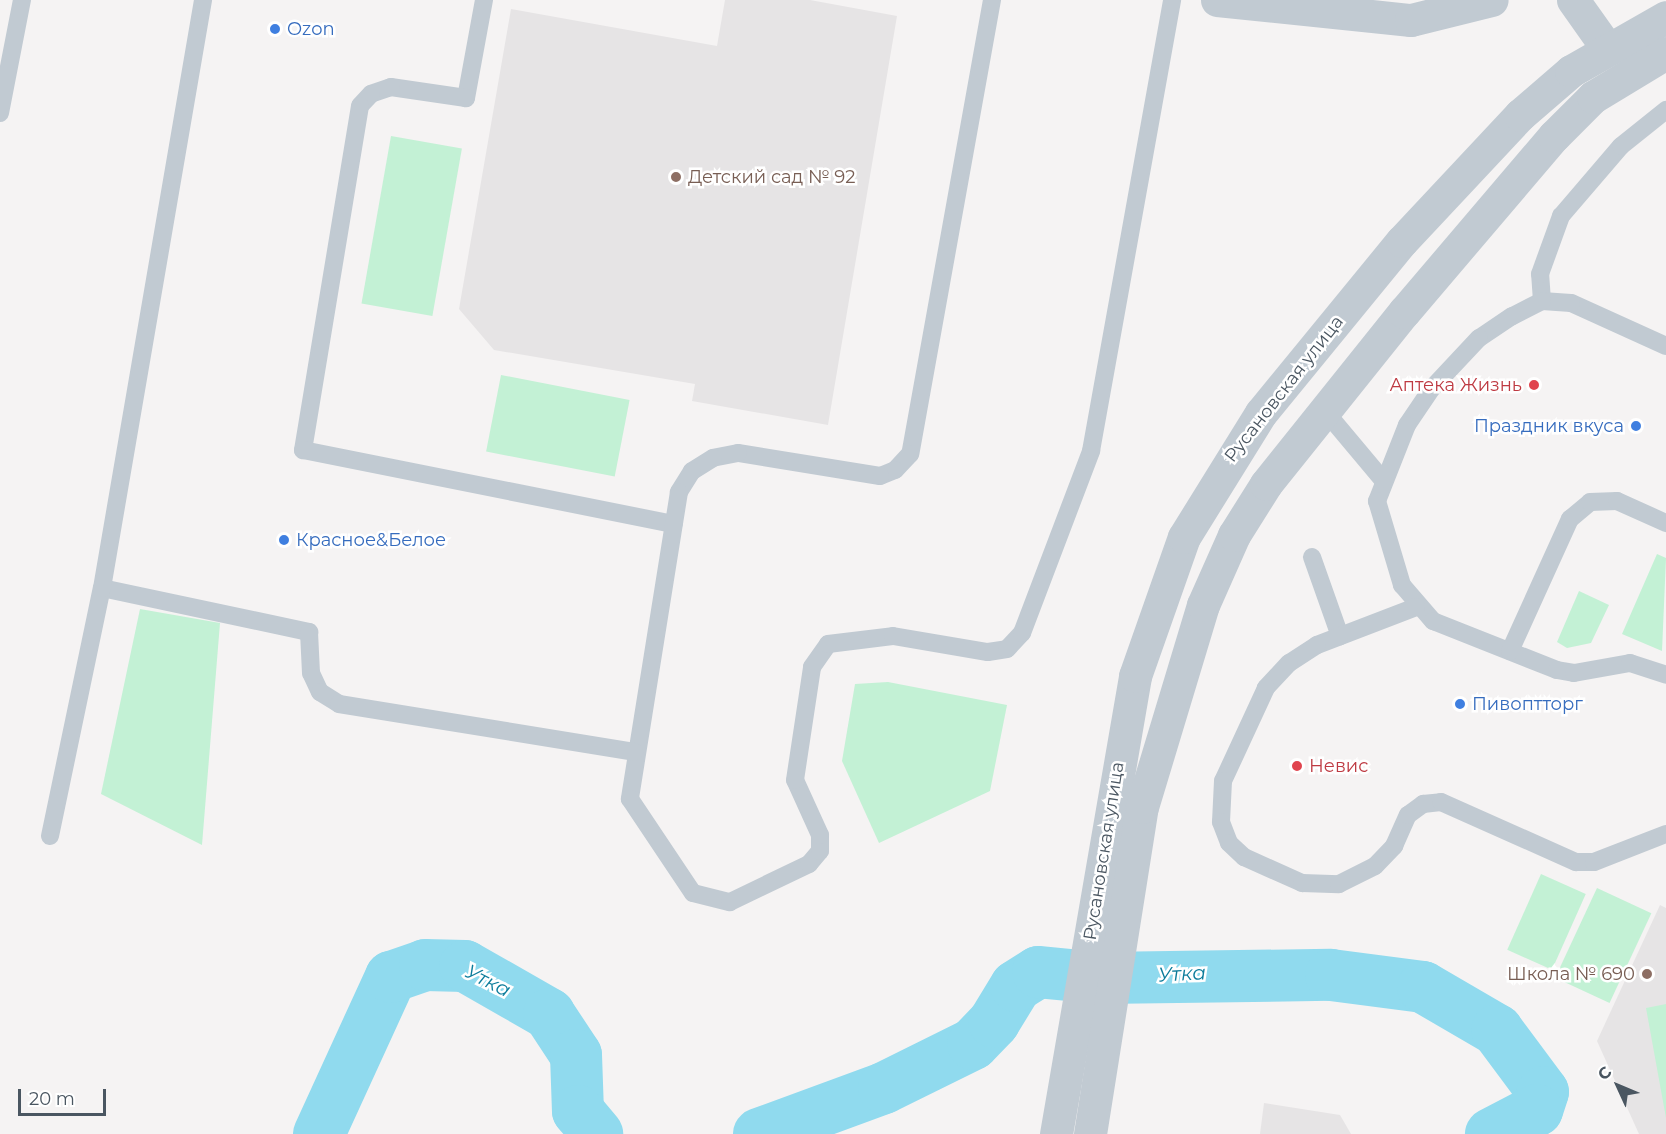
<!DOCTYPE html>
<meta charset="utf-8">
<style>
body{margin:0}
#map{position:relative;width:1666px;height:1134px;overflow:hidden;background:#f5f3f3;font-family:Montserrat,sans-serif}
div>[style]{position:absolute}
.education>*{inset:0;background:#e6e4e5}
.green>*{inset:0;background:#c3f1d5;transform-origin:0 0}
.river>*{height:52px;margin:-26px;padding:0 26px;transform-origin:26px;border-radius:26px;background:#90daee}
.service>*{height:18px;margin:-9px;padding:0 9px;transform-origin:9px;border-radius:9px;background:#c1cad2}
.minor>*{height:33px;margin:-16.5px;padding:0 16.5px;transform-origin:16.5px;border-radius:16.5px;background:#c1cad2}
.dots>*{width:16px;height:16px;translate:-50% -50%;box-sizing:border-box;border:3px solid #fff;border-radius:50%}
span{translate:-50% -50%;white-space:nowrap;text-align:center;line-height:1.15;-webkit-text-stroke:5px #fff;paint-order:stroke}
.shop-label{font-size:18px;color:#366cbe}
.left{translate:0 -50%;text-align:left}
.right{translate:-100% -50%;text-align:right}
.education-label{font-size:18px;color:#785e54}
.health-label{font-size:18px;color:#be3a42}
.street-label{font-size:18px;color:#4a5661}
.water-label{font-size:20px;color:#0c7c9b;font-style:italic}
.north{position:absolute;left:1588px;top:1056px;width:60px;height:60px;-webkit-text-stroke:4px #fff;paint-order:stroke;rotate:314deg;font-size:16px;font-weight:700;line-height:24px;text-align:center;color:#4a5661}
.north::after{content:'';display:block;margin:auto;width:21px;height:27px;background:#4a5661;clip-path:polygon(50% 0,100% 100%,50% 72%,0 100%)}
.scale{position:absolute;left:18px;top:1089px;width:88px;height:27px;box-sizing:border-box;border:3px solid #4a5661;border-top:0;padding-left:8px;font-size:18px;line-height:21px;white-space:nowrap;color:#4a5661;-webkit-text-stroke:4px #fff;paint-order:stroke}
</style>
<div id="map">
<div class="education">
<div style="clip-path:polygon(725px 0,810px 0,897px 16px,828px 425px,692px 401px,695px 384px,494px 350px,459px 309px,511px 9px,717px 46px)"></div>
<div style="clip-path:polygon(1660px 905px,1666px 908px,1666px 1134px,1639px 1134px,1597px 1041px)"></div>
<div style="clip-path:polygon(1264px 1103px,1340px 1115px,1351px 1134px,1260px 1134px)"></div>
</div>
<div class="green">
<div style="left:391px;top:136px;width:72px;height:170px;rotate:10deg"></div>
<div style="left:501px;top:375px;width:131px;height:78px;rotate:11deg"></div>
<div style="clip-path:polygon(1657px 554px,1666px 558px,1662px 651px,1622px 634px)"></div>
<div style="clip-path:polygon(1579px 591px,1609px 605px,1591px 643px,1567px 648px,1557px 642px)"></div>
<div style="clip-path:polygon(140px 609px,220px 623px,202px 845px,101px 794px)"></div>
<div style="clip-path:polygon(888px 682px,1007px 705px,990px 791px,879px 843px,842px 761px,855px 684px)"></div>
<div style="left:1541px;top:874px;width:49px;height:83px;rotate:24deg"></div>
<div style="left:1597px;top:888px;width:60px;height:99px;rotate:25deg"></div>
<div style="clip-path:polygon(1666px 1004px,1666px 1118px,1646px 1008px)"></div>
</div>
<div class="river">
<div style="left:319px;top:1134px;width:173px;rotate:-65.4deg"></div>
<div style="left:391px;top:977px;width:36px;rotate:-19deg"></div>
<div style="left:425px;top:965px;width:40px;rotate:1.4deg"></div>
<div style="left:465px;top:966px;width:97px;rotate:29.7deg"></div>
<div style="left:549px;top:1014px;width:49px;rotate:56.6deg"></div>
<div style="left:576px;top:1055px;width:56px;rotate:88deg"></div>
<div style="left:578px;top:1111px;width:30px;rotate:50deg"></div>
<div style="left:759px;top:1134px;width:133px;rotate:-20.2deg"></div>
<div style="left:884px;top:1088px;width:99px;rotate:-26.3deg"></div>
<div style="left:973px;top:1044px;width:30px;rotate:-46deg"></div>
<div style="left:994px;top:1022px;width:42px;rotate:-58.6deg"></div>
<div style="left:1016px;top:986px;width:26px;rotate:-32deg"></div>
<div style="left:1038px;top:972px;width:64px;rotate:5.4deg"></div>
<div style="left:1102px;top:978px;width:229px;rotate:-0.8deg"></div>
<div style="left:1331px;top:975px;width:93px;rotate:7.4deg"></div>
<div style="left:1423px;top:987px;width:86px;rotate:30.2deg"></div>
<div style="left:1497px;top:1030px;width:77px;rotate:53.4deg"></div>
<div style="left:1543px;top:1092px;width:19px;rotate:108deg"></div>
<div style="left:1537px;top:1110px;width:52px;rotate:152.4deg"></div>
</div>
<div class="service">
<div style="left:484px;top:0;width:100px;rotate:100.4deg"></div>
<div style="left:466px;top:98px;width:76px;rotate:-171.7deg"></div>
<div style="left:391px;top:87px;width:21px;rotate:161deg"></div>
<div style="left:371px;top:94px;width:16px;rotate:133deg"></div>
<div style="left:360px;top:106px;width:349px;rotate:99.4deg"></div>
<div style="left:303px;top:450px;width:378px;rotate:11.3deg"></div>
<div style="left:992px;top:0;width:461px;rotate:100.2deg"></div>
<div style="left:910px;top:454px;width:22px;rotate:133deg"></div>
<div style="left:895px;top:470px;width:16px;rotate:158deg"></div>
<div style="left:880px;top:476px;width:144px;rotate:-170.8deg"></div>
<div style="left:738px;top:453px;width:25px;rotate:169deg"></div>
<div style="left:713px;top:458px;width:25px;rotate:148deg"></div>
<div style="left:692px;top:471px;width:25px;rotate:122deg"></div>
<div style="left:679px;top:492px;width:311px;rotate:99.1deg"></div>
<div style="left:630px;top:799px;width:113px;rotate:56.2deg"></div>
<div style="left:693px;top:893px;width:38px;rotate:14deg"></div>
<div style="left:730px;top:902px;width:88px;rotate:-25.7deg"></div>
<div style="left:809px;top:864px;width:17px;rotate:-50deg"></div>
<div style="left:820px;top:851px;width:16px;rotate:-90deg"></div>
<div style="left:820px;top:835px;width:60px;rotate:-114.4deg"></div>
<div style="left:795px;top:780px;width:114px;rotate:-81.4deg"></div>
<div style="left:812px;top:667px;width:28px;rotate:-55deg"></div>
<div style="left:828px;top:644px;width:65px;rotate:-7deg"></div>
<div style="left:893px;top:636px;width:96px;rotate:9.6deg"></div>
<div style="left:988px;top:652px;width:19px;rotate:-9deg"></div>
<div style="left:1007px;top:649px;width:22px;rotate:-47deg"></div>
<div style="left:1022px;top:633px;width:195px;rotate:-69.2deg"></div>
<div style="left:1091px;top:451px;width:458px;rotate:-79.8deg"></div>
<div style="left:0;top:113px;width:115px;rotate:-79deg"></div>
<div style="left:1542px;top:301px;width:27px;rotate:-94deg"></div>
<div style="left:1540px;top:274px;width:62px;rotate:-70.1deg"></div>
<div style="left:1561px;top:216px;width:92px;rotate:-49.4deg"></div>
<div style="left:1621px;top:146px;width:58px;rotate:-38.7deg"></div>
<div style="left:1666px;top:346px;width:104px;rotate:-155.6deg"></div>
<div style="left:1571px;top:303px;width:29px;rotate:-176deg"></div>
<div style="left:1542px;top:301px;width:34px;rotate:153deg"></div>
<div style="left:1512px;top:316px;width:40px;rotate:146deg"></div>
<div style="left:1479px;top:338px;width:69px;rotate:133.2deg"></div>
<div style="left:1432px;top:388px;width:45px;rotate:124deg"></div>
<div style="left:1407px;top:425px;width:82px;rotate:111.5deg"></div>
<div style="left:1377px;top:501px;width:88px;rotate:73.4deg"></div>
<div style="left:1402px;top:585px;width:48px;rotate:49.3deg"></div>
<div style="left:1433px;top:621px;width:133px;rotate:21.6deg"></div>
<div style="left:1557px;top:670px;width:17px;rotate:10deg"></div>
<div style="left:1574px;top:673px;width:57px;rotate:-10.1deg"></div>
<div style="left:1630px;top:663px;width:38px;rotate:18deg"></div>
<div style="left:1325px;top:411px;width:89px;rotate:50deg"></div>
<div style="left:1312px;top:557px;width:84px;rotate:70.5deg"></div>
<div style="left:102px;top:588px;width:212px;rotate:12deg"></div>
<div style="left:309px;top:632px;width:41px;rotate:87.2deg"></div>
<div style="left:311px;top:673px;width:21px;rotate:65deg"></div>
<div style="left:320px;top:692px;width:22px;rotate:32deg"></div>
<div style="left:339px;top:704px;width:299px;rotate:9.2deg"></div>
<div style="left:1416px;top:607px;width:106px;rotate:159deg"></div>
<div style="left:1317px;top:645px;width:33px;rotate:147deg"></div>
<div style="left:1289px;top:663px;width:34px;rotate:133deg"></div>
<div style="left:1266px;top:688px;width:102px;rotate:114.8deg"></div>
<div style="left:1223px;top:781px;width:41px;rotate:92.8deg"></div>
<div style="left:1221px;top:822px;width:22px;rotate:69deg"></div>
<div style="left:1229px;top:843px;width:21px;rotate:43deg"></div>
<div style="left:1244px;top:857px;width:64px;rotate:24.1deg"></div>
<div style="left:1302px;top:883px;width:37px;rotate:2deg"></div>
<div style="left:1339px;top:884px;width:40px;rotate:-26.6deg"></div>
<div style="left:1375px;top:866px;width:28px;rotate:-46deg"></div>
<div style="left:1394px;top:846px;width:34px;rotate:-66deg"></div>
<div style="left:1408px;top:815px;width:19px;rotate:-36deg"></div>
<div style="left:1423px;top:804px;width:18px;rotate:-6deg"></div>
<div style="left:1441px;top:802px;width:148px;rotate:24deg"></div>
<div style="left:1576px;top:862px;width:18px"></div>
<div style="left:1594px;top:862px;width:77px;rotate:-21.3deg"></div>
<div style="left:1510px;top:651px;width:145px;rotate:-65.6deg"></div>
<div style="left:1570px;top:519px;width:26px;rotate:-40deg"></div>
<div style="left:1590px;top:502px;width:27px;rotate:-2deg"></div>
<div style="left:1617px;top:501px;width:54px;rotate:24.2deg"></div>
<div style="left:50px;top:836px;width:253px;rotate:-78.2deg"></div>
<div style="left:102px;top:588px;width:597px;rotate:-80.25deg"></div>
</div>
<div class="minor">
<div style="left:1217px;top:0;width:195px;rotate:5.9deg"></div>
<div style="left:1411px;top:20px;width:83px;rotate:-13.9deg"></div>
<div style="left:1573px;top:0;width:59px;rotate:54.7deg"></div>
<div style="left:1056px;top:1134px;width:465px;rotate:-80.2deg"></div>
<div style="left:1135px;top:676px;width:147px;rotate:-70.6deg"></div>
<div style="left:1184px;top:537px;width:146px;rotate:-58.2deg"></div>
<div style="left:1261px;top:413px;width:222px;rotate:-50.7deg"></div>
<div style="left:1402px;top:241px;width:173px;rotate:-46.9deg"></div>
<div style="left:1520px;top:115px;width:67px;rotate:-40.8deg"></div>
<div style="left:1571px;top:71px;width:109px;rotate:-29.6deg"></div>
<div style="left:1090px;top:1134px;width:331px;rotate:-81deg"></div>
<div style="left:1142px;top:807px;width:211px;rotate:-73.2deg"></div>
<div style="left:1203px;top:605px;width:77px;rotate:-66.1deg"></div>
<div style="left:1234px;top:535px;width:60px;rotate:-57.9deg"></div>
<div style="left:1266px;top:484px;width:221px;rotate:-51.3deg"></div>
<div style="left:1404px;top:312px;width:231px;rotate:-49.6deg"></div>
<div style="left:1554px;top:136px;width:55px;rotate:-45deg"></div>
<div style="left:1593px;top:97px;width:85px;rotate:-31.1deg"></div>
</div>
<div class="dots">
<div style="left:275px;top:29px;background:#3f7fe0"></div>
<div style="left:676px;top:177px;background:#8d6e63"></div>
<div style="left:1534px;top:385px;background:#e0444e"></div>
<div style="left:1636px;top:426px;background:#3f7fe0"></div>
<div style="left:284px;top:540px;background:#3f7fe0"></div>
<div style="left:1460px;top:704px;background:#3f7fe0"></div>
<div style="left:1297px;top:766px;background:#e0444e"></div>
<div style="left:1647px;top:974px;background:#8d6e63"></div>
</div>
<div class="shop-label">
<span class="left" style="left:287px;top:29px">Ozon</span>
<span class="right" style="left:1624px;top:426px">Праздник вкуса</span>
<span class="left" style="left:296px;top:540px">Красное&amp;Белое</span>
<span class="left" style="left:1472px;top:704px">Пивоптторг</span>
</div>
<div class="education-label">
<span class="left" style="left:688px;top:177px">Детский сад № 92</span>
<span class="right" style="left:1635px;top:974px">Школа № 690</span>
</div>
<div class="health-label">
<span class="right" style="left:1522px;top:385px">Аптека Жизнь</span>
<span class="left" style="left:1309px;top:766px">Невис</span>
</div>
<div class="street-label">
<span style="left:1284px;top:389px;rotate:-52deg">Русановская улица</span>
<span style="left:1104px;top:851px;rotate:-81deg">Русановская улица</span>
</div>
<div class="water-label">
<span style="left:1182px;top:974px;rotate:-3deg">Утка</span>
<span style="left:488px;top:981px;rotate:27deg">Утка</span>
</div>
<div class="north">С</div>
<div class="scale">20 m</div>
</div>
